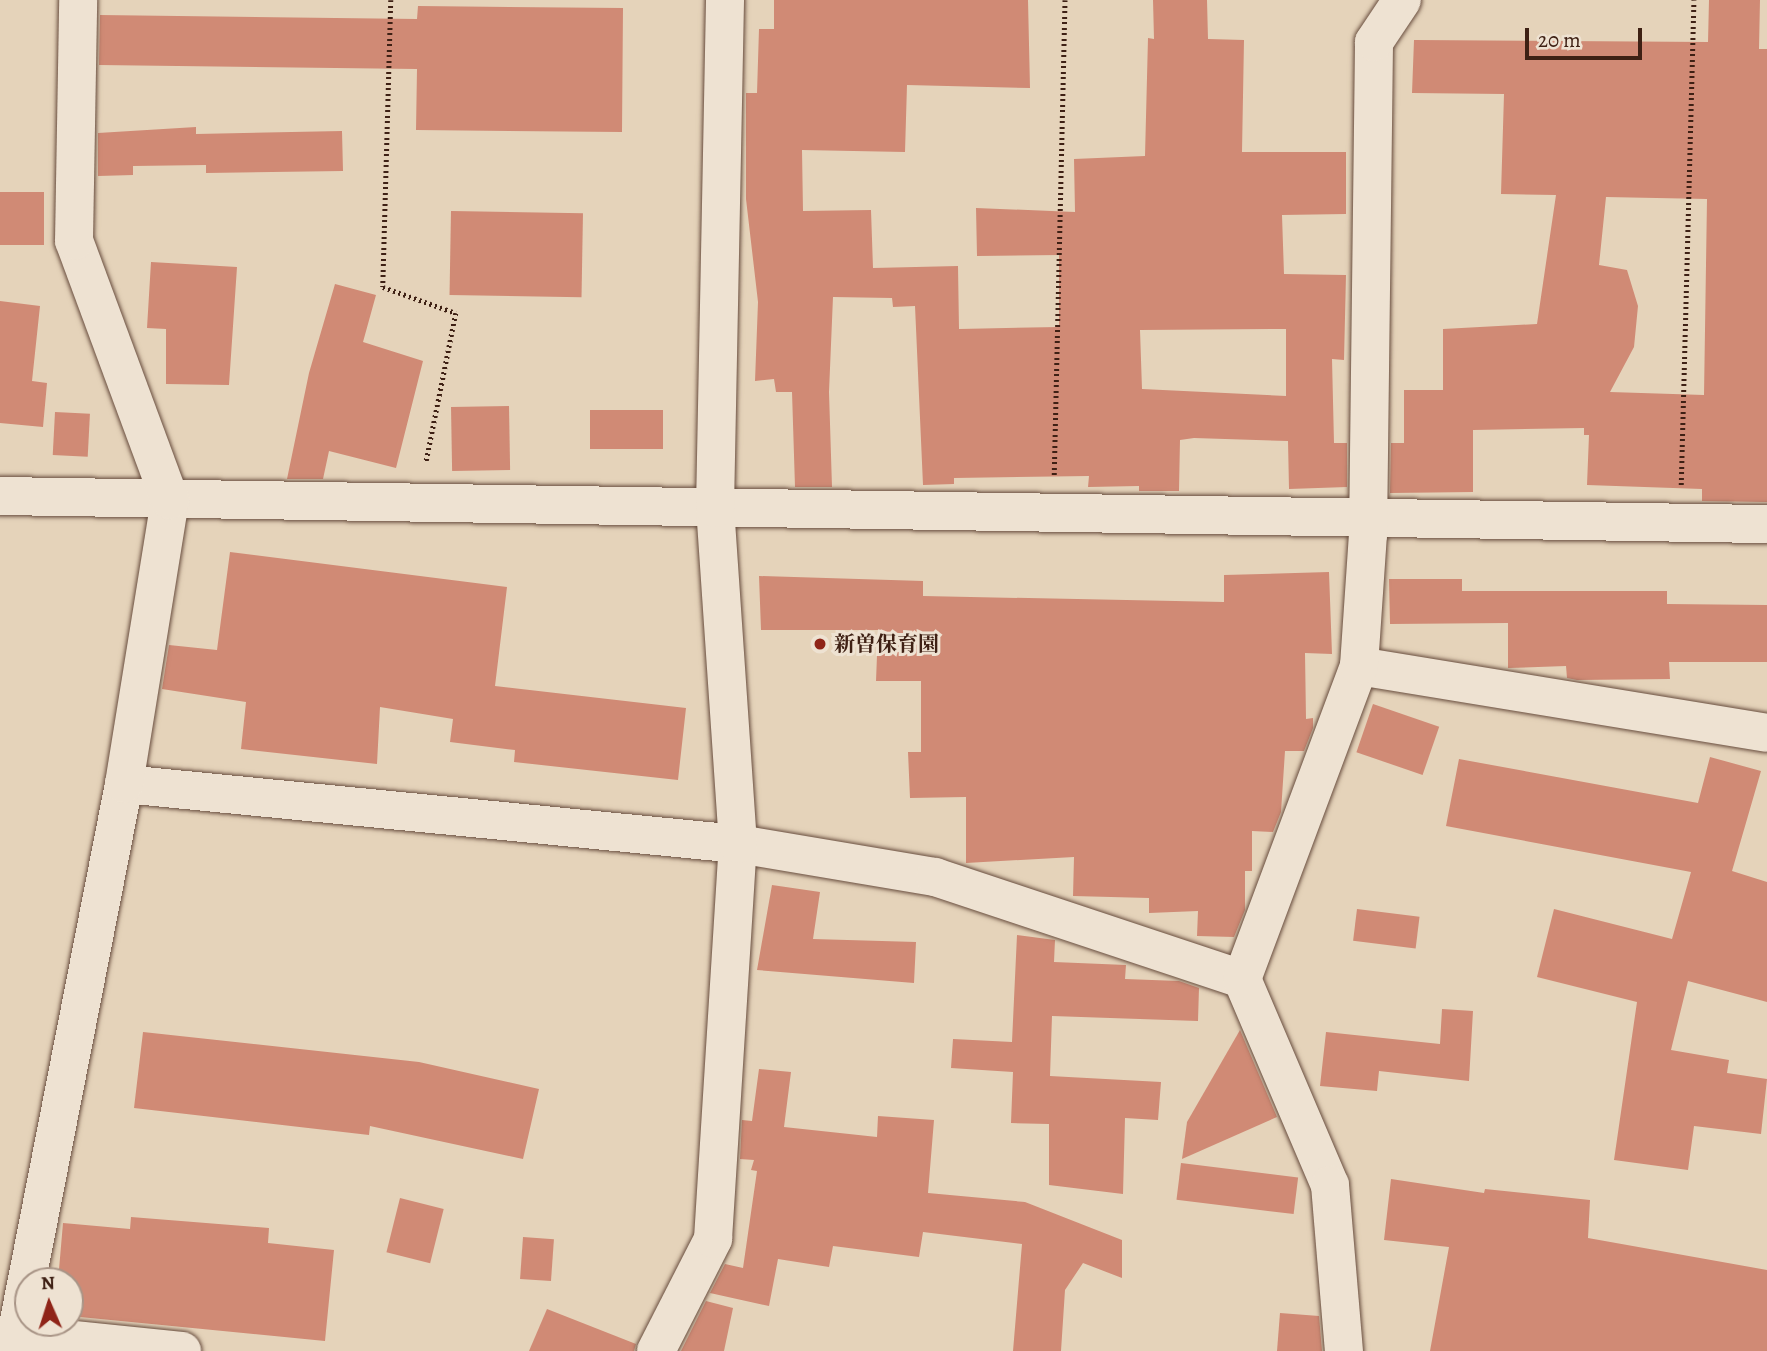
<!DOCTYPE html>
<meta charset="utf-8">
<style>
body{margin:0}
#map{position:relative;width:1767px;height:1351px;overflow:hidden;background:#e5d3ba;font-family:Alegreya,"Noto Serif JP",serif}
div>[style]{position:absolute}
.building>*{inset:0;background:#d08a75;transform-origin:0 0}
.path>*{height:4.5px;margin-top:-2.25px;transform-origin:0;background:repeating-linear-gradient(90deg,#3e2014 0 2px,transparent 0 5.5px)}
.roads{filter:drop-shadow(0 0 2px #684d3e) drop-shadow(0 0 2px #684d3e)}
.minor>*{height:38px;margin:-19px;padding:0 19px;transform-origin:19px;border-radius:19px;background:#eee2d2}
.dots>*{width:19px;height:19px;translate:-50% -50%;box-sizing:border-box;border:4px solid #eee2d2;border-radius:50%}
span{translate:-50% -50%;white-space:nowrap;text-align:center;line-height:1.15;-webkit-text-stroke:6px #eee2d2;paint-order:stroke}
.poi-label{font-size:21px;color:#3e2014;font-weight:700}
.left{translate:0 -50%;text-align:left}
.north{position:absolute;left:14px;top:1267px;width:70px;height:70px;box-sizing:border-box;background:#eee2d2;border:2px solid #a89486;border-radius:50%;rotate:357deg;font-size:19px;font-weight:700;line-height:28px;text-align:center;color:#3e2014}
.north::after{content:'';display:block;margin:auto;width:24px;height:32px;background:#8f2418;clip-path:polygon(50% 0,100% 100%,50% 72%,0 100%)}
.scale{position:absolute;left:1525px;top:28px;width:117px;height:32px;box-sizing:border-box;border:4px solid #3e2014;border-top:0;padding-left:9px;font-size:21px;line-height:24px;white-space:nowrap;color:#3e2014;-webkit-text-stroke:5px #eee2d2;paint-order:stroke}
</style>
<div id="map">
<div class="building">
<div style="clip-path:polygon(evenodd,774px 0,1028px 0,1030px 88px,907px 85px,905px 152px,802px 150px,803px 211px,871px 210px,873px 268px,958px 266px,959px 329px,1059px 327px,1059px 255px,977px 256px,976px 208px,1075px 212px,1074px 159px,1145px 156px,1148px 38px,1154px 39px,1153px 0,1207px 0,1208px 39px,1244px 40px,1242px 152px,1346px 152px,1346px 214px,1282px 215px,1284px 274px,1346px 275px,1344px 360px,1332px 359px,1334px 443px,1347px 443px,1347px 487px,1289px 489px,1288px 441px,1194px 438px,1180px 440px,1179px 491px,1139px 491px,1139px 486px,1088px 487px,1089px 476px,954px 478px,954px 484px,923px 485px,915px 306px,893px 307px,892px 298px,833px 297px,829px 392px,832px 487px,795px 487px,792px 392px,776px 392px,774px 379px,755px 381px,758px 302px,746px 199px,746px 93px,757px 93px,759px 29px,774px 29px,774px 0,1286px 329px,1286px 396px,1142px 389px,1140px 330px,1286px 329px)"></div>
<div style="clip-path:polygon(evenodd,1709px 0,1760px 0,1759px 49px,1767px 49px,1767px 502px,1702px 501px,1702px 489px,1587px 485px,1589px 435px,1584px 435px,1584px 428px,1473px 430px,1473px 492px,1390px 493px,1391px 443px,1404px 443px,1404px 390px,1443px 390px,1443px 329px,1537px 324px,1556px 195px,1501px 194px,1504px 94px,1412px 93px,1414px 40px,1708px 42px,1709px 0,1606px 197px,1707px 199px,1704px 395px,1610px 392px,1634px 347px,1638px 306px,1627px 270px,1599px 265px,1606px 197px)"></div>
<div style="clip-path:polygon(418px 6px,623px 8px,622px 132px,416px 130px,417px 69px,99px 65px,100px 15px,417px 19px)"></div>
<div style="clip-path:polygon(196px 127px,196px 134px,342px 131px,343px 171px,206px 173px,206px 165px,133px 166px,133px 175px,98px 176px,98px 133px)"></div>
<div style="left:0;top:192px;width:44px;height:53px"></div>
<div style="left:451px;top:211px;width:132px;height:84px;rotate:1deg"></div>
<div style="clip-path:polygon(151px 262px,237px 267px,229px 385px,166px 384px,166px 329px,147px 328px)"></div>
<div style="clip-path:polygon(335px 284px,376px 295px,363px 342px,423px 361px,396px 468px,329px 451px,323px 479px,287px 479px,309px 373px)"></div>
<div style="clip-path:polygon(0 301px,40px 306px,32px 381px,47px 383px,43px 427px,0 423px)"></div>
<div style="left:509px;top:406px;width:64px;height:58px;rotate:89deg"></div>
<div style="left:590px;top:410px;width:73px;height:39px"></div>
<div style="left:55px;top:412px;width:35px;height:43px;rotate:3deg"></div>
<div style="clip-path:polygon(230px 552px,507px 587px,495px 686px,686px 708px,678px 780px,514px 762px,515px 750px,450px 742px,453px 719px,380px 707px,377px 764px,241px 749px,246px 702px,162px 689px,169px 645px,217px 650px)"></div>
<div style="clip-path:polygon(1329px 572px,1332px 654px,1305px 653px,1306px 719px,1313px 718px,1313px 728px,1304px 751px,1285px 751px,1281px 812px,1273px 832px,1252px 831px,1252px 871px,1245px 871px,1245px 910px,1234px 937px,1197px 936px,1198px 911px,1149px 913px,1149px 898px,1073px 896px,1074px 857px,966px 863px,966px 797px,910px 798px,908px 752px,921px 752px,921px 681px,876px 681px,878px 630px,761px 630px,759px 576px,923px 581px,923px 596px,1224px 602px,1224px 575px)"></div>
<div style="clip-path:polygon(1389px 579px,1462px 579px,1462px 591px,1667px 591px,1667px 604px,1767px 605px,1767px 662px,1669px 662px,1670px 679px,1577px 680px,1567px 678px,1566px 666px,1508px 668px,1508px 623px,1390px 624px)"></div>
<div style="left:1373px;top:704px;width:70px;height:51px;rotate:19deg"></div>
<div style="clip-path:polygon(1710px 757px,1761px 771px,1732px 871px,1767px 882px,1767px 1002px,1688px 981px,1671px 1050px,1729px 1060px,1727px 1073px,1767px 1079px,1761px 1134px,1694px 1126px,1688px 1170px,1614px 1160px,1637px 1002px,1537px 977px,1554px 909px,1672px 939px,1691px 872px,1446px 826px,1459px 759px,1698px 803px)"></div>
<div style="clip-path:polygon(772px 885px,820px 892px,813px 939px,916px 942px,914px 983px,757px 970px)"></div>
<div style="left:1357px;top:909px;width:63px;height:32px;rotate:7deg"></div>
<div style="clip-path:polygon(1017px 935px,1055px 940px,1054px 962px,1126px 965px,1125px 979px,1179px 981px,1199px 988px,1198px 1021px,1052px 1016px,1050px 1076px,1161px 1082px,1158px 1120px,1125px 1118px,1123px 1194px,1049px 1185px,1049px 1124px,1011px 1123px,1013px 1072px,951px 1068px,953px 1039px,1012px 1042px)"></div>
<div style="clip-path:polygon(1442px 1009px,1473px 1011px,1469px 1081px,1379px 1071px,1377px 1091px,1320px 1086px,1326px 1032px,1440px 1044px)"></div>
<div style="clip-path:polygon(1240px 1030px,1277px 1117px,1182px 1159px,1187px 1122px)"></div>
<div style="clip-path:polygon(143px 1032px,419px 1062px,539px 1089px,523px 1159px,370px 1126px,369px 1135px,134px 1108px)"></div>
<div style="clip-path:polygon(759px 1069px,791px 1072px,784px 1127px,877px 1137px,878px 1116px,934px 1120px,928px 1193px,1025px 1202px,1122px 1240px,1122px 1278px,1083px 1263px,1065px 1290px,1061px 1351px,1013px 1351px,1022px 1244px,923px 1232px,919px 1257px,833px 1246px,829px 1267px,778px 1259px,769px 1306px,710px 1293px,725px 1264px,743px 1268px,757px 1171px,751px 1170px,754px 1160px,740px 1159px,742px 1120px,752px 1121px)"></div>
<div style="left:1181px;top:1163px;width:118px;height:37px;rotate:7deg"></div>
<div style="clip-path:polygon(1391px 1179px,1484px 1193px,1485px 1189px,1590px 1200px,1588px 1238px,1767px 1270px,1767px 1351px,1430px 1351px,1449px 1247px,1384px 1240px)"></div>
<div style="left:400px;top:1198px;width:45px;height:56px;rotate:14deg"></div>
<div style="clip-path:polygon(131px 1217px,269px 1228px,268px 1243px,334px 1250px,325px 1341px,70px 1316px,70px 1281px,58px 1281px,63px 1223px,130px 1229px)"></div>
<div style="left:523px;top:1237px;width:31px;height:42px;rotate:4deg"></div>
<div style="clip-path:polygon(706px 1301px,733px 1308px,724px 1351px,681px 1351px)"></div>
<div style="clip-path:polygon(547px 1309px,636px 1344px,634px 1351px,529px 1351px)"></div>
<div style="clip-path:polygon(1280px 1313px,1319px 1316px,1322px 1351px,1277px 1351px)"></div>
</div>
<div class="path">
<div style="left:391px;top:0;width:287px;rotate:91.6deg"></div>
<div style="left:383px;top:287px;width:77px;rotate:19.6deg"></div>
<div style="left:456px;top:313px;width:153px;rotate:101.3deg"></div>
<div style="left:1054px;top:475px;width:475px;rotate:-88.7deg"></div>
<div style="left:1681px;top:485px;width:485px;rotate:-88.5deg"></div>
</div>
<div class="roads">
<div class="minor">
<div style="left:0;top:496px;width:1767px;rotate:0.91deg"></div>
<div style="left:1359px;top:666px;width:413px;rotate:9.3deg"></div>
<div style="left:124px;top:784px;width:617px;rotate:5.58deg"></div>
<div style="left:738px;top:844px;width:200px;rotate:9.5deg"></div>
<div style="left:935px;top:877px;width:324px;rotate:18.4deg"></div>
<div style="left:1242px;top:979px;width:224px;rotate:66.9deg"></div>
<div style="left:1330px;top:1185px;width:167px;rotate:85.2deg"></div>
<div style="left:1242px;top:979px;width:334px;rotate:-69.5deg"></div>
<div style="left:1359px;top:666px;width:131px;rotate:-86.1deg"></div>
<div style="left:1368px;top:535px;width:493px;rotate:-89.3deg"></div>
<div style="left:1374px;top:42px;width:50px;rotate:-56.3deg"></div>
<div style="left:17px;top:1334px;width:166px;rotate:5.9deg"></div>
<div style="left:13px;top:1351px;width:578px;rotate:-78.92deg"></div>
<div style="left:124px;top:784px;width:288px;rotate:-80.8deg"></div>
<div style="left:170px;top:500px;width:276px;rotate:-110.3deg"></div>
<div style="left:74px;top:241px;width:241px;rotate:-89deg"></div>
<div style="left:656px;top:1351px;width:126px;rotate:-63deg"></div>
<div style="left:713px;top:1239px;width:396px;rotate:-86.4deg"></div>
<div style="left:738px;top:844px;width:337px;rotate:-93.9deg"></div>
<div style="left:715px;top:508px;width:508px;rotate:-88.87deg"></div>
</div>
</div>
<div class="dots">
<div style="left:820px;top:644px;background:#8f2418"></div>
</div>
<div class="poi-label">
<span class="left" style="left:834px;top:644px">新曽保育園</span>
</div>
<div class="north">N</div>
<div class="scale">20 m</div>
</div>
